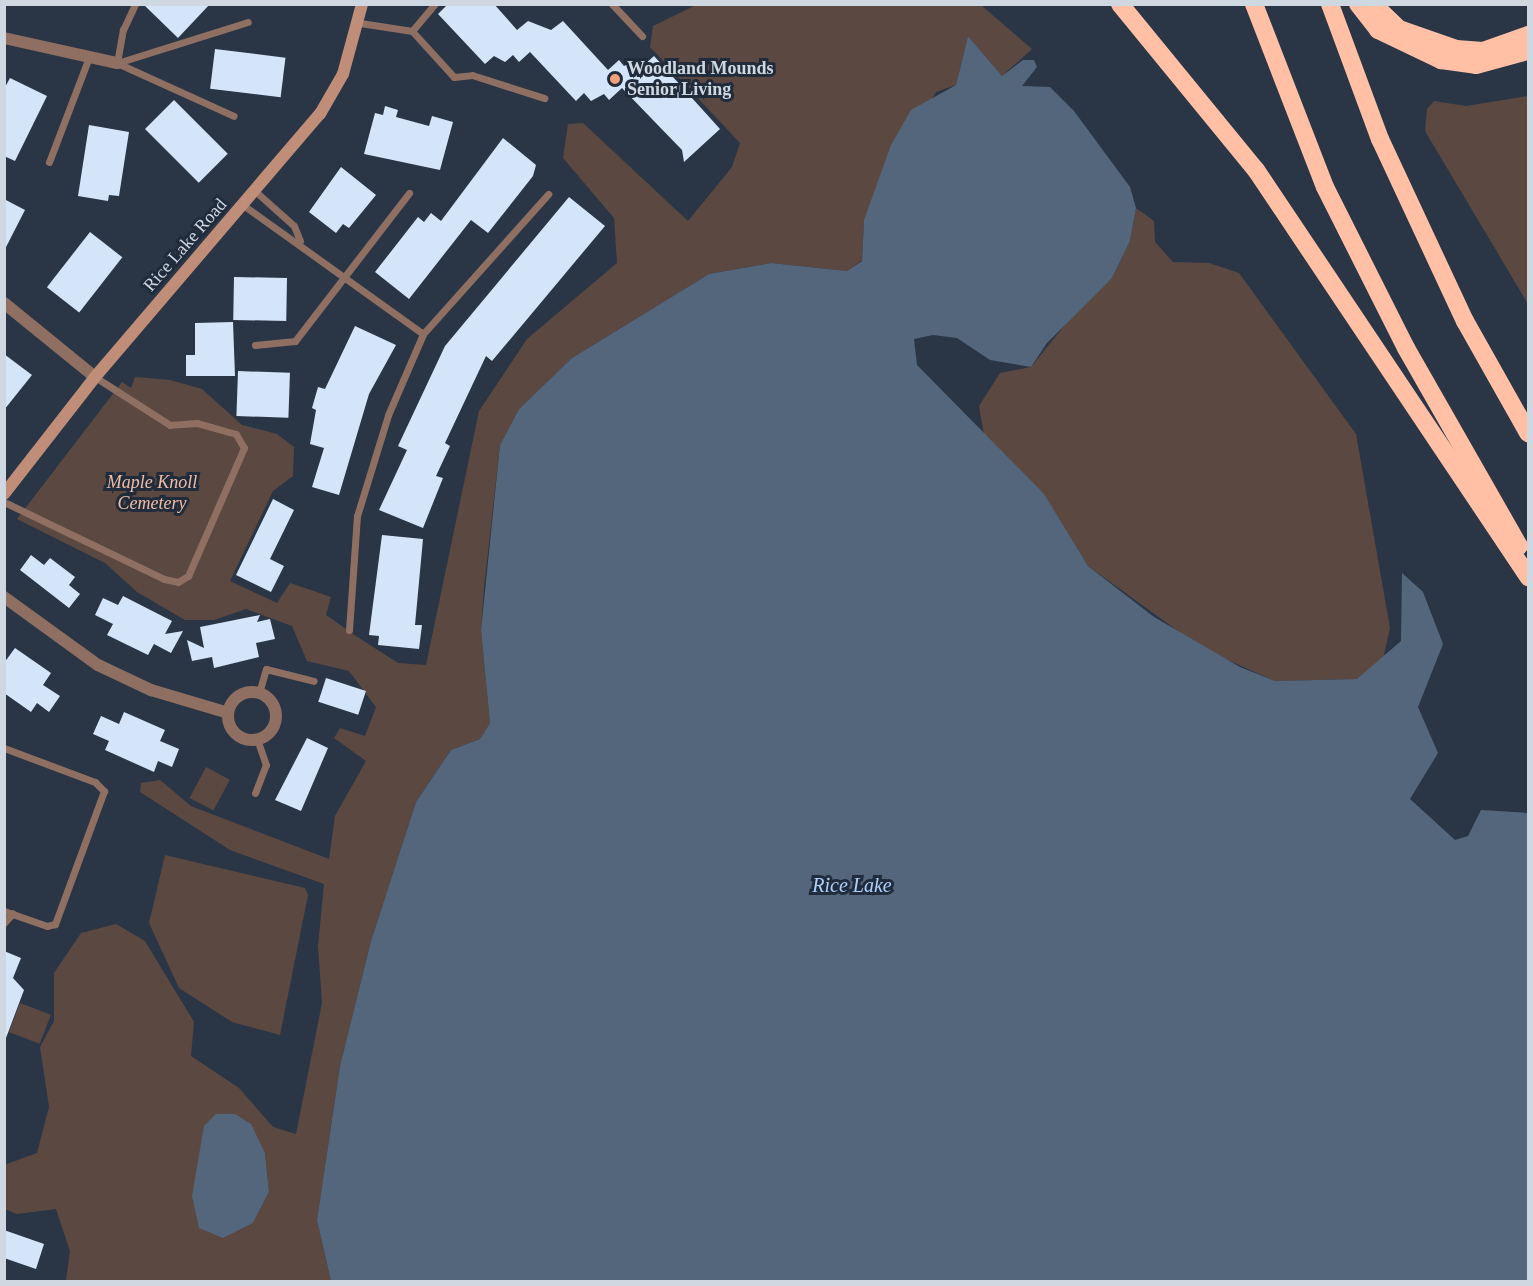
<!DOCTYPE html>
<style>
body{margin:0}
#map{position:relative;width:1533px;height:1286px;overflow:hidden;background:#2a3646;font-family:"Times New Roman",serif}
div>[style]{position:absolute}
.green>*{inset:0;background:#5b4840;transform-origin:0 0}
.water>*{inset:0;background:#54667c}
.building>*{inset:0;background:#d5e5f9;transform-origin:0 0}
.lane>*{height:7px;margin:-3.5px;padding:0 3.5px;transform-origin:3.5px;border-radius:3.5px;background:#8f6f61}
.street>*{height:12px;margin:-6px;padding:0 6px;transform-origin:6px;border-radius:6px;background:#8f6f61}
.street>.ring{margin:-6px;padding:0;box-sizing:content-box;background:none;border:12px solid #8f6f61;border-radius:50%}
.secondary>*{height:12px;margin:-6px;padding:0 6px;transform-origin:6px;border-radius:6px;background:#c08e78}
.highway>*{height:18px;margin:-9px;padding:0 9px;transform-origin:9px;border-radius:9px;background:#ffc0a5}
.dots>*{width:16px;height:16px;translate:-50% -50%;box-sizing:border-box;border:3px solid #202c3b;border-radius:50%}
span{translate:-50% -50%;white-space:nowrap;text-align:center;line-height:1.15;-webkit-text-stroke:6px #202c3b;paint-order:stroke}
.poi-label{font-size:18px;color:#cfd7e1;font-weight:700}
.left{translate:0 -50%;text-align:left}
.street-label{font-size:18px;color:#cfd7e1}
.park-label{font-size:18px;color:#f2bba3;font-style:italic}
.water-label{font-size:20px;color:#add0fb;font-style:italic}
.frame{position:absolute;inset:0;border:6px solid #cfd7e1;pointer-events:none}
</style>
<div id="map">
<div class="green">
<div style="clip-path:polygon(evenodd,696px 5px,981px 5px,1032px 49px,1002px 76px,968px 36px,956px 85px,936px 92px,864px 220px,862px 260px,847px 271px,771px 263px,709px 274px,572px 358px,519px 409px,500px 445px,484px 588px,481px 630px,490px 723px,480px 739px,451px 750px,416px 802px,371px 941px,340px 1066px,317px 1220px,331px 1281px,66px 1281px,70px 1251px,56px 1209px,17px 1214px,5px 1209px,4px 1165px,37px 1153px,49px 1107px,40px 1047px,54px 1021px,54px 973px,81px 933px,116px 924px,145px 941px,194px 1022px,191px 1056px,239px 1088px,273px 1127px,296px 1134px,322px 1003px,318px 946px,324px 884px,230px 850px,140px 792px,141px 783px,160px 780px,191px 806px,329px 859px,335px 816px,366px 761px,334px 738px,340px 728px,365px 736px,376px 707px,349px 671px,307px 661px,292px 626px,246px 609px,214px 620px,185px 620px,137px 592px,105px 563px,17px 519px,122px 382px,131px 388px,135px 377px,170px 380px,202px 389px,242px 425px,277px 434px,294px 447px,293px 476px,273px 491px,230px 581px,277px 603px,290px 583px,331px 597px,326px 615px,356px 636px,398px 663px,426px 665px,479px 411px,527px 339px,617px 263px,614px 218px,563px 158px,568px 124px,583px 123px,688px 221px,732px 167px,740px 143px,650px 47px,653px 26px,696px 5px,265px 1153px,269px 1192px,253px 1223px,239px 1230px,265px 1153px)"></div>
<div style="clip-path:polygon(1528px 96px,1528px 304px,1425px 131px,1427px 109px,1434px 101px,1466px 106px)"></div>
<div style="clip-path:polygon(1136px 208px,1154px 221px,1155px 242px,1173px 262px,1209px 263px,1239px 273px,1356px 434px,1390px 628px,1383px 659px,1357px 679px,1275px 681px,1203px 649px,1088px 566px,1043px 494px,984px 435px,979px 406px,1000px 373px,1031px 367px,1081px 305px,1112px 278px,1130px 241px)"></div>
<div style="left:206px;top:767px;width:27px;height:35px;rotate:28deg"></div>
<div style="clip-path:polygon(165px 855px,305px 888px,308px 895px,280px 1035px,232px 1022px,179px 988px,149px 923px)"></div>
<div style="left:20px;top:1003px;width:33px;height:31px;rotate:21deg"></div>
</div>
<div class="water">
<div style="clip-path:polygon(968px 36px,1002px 76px,1023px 60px,1034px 60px,1037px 67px,1022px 86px,1050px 87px,1074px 111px,1130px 187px,1136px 208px,1130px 241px,1112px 278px,1047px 343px,1031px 367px,990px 360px,957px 338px,933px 335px,914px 339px,917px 365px,1044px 494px,1088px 566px,1154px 617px,1240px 667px,1275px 681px,1357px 679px,1401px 641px,1402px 573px,1423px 592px,1443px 644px,1418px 707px,1438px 753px,1410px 799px,1455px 840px,1468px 836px,1481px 810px,1528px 813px,1528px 1281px,331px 1281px,317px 1220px,340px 1066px,371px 941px,416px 802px,451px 750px,480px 739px,490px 723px,481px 630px,500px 445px,519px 409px,572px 358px,709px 274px,771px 263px,847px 271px,862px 261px,864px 220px,891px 145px,911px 110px,956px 85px)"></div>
<div style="clip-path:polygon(216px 1114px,235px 1114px,251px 1124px,265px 1153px,269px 1192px,253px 1223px,223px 1238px,199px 1228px,192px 1196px,204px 1126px)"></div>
</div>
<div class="building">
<div style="clip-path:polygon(143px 4px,210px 4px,178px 38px)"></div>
<div style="clip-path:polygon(448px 4px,494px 4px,517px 30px,528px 21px,551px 30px,563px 21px,608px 70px,619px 60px,624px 66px,638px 59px,643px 66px,654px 56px,720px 129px,684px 162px,682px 150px,622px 88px,609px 100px,604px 94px,591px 101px,584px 93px,576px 101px,530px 52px,519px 62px,513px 55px,505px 62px,494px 56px,485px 64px,438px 14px)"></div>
<div style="left:215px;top:49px;width:71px;height:40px;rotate:7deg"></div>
<div style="clip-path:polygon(10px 78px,47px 96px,15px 161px,4px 156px,4px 89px)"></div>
<div style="left:174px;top:100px;width:76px;height:41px;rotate:45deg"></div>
<div style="clip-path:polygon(385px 106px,398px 110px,396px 117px,429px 126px,432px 116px,453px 122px,440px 170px,364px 154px,375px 113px,383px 115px)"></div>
<div style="clip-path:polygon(89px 125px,129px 132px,119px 196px,109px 195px,108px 201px,78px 196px)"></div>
<div style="clip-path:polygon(503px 138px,536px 165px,533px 176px,488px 233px,471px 220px,409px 299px,375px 272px,418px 217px,424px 222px,431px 213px,441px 221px)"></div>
<div style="clip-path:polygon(341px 167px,376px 195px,349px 228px,343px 224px,336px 233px,309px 212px)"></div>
<div style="clip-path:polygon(569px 197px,605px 226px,492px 361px,486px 356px,445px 443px,450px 446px,436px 476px,443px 478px,423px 528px,379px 510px,407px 450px,398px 446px,445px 346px)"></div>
<div style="clip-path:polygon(4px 199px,25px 210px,4px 251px)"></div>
<div style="left:90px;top:232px;width:41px;height:70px;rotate:38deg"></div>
<div style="left:234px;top:277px;width:53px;height:43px;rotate:1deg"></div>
<div style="clip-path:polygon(233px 322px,235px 376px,186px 376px,186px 355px,195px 355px,195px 323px)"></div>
<div style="clip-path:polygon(355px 326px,396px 345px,369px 394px,339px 495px,312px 487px,324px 448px,310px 444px,316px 410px,312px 408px,318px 387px,325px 389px)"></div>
<div style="clip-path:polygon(4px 354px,32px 375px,4px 410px)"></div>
<div style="left:238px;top:371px;width:52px;height:45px;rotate:2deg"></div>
<div style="clip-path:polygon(273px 499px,294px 510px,270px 559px,284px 566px,271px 592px,236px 575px)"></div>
<div style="clip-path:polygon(382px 535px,423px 539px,415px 625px,422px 625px,419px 649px,378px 645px,379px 636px,369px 635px)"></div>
<div style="clip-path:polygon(31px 555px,44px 565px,50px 558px,75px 577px,69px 585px,80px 594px,69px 608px,20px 570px)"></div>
<div style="clip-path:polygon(123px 596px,172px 621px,165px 634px,183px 631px,171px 653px,154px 644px,148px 655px,107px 635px,113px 624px,95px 615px,103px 598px,118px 605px)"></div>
<div style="clip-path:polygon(260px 615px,257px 622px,270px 619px,275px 639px,256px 643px,259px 657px,214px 668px,212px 657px,192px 661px,187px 640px,204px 648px,200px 627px)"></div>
<div style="clip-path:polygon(15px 648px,51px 673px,43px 685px,60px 696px,49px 712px,37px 703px,31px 712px,4px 693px,4px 663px)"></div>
<div style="left:326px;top:678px;width:42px;height:25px;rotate:18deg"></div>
<div style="clip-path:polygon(124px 712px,165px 730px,160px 741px,179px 749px,172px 767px,158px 761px,154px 772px,105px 750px,109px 741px,93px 734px,101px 716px,119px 724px)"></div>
<div style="clip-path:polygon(307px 738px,328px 748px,301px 811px,275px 800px)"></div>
<div style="clip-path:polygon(4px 951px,21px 958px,13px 978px,24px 990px,6px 1038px)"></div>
<div style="clip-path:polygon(4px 1230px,44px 1244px,36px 1269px,4px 1258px)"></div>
</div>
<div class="lane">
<div style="left:612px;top:4px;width:44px;rotate:46.8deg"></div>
<div style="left:360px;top:23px;width:53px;rotate:8.7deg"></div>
<div style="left:412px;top:31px;width:62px;rotate:47.6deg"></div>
<div style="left:454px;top:77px;width:18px;rotate:-6deg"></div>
<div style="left:472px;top:75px;width:76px;rotate:17.7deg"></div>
<div style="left:412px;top:31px;width:35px;rotate:-50deg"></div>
<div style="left:117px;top:63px;width:137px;rotate:-17.4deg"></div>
<div style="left:117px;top:63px;width:128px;rotate:24.4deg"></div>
<div style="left:117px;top:63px;width:34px;rotate:-80deg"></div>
<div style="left:123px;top:30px;width:29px;rotate:-65deg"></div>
<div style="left:49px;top:162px;width:112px;rotate:-69.1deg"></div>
<div style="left:255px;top:191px;width:52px;rotate:41.9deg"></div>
<div style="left:294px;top:226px;width:16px;rotate:68deg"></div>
<div style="left:243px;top:205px;width:221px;rotate:35.6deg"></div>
<div style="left:423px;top:334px;width:188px;rotate:-48.2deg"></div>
<div style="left:255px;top:345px;width:40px;rotate:-5.7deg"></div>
<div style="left:295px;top:341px;width:187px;rotate:-52.4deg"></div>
<div style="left:4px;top:502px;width:178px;rotate:25.7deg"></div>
<div style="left:164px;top:579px;width:14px;rotate:12deg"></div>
<div style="left:178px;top:582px;width:12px;rotate:-31deg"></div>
<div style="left:188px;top:576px;width:140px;rotate:-66.4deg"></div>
<div style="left:244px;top:448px;width:16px;rotate:-120deg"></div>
<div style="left:236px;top:434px;width:41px;rotate:-164.2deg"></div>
<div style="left:197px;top:423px;width:27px;rotate:176deg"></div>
<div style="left:170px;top:425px;width:89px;rotate:-147.4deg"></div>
<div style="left:349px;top:630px;width:114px;rotate:-86deg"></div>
<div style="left:357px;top:516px;width:106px;rotate:-72.9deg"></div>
<div style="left:388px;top:415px;width:88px;rotate:-66.6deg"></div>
<div style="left:259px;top:693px;width:25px;rotate:-74deg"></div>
<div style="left:266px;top:669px;width:49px;rotate:14deg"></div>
<div style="left:4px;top:748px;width:97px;rotate:20.5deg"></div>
<div style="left:95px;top:782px;width:13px;rotate:45deg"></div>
<div style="left:104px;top:791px;width:142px;rotate:110.2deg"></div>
<div style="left:55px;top:924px;width:8px;rotate:166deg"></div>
<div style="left:47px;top:926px;width:46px;rotate:-160.8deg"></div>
<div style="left:255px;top:793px;width:30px;rotate:-69deg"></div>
<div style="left:266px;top:765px;width:28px;rotate:-109deg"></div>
<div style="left:4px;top:923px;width:13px;rotate:-48deg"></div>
</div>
<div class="street">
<div style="left:4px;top:38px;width:116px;rotate:12.5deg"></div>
<div style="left:4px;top:303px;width:117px;rotate:39.1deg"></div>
<div style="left:4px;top:597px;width:116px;rotate:35.9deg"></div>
<div style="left:98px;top:665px;width:59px;rotate:25.3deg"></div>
<div style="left:151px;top:690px;width:80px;rotate:16.6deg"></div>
<div class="ring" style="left:228px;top:692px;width:36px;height:36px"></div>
</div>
<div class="secondary">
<div style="left:4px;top:494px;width:148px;rotate:-52.1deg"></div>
<div style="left:95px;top:377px;width:346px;rotate:-49.5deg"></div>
<div style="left:320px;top:114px;width:46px;rotate:-60.1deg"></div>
<div style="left:343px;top:74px;width:73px;rotate:-74.8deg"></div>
</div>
<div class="highway">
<div style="left:1120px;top:4px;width:215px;rotate:50.7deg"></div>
<div style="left:1256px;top:170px;width:490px;rotate:56.2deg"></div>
<div style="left:1254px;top:4px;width:196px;rotate:68.8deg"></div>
<div style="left:1325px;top:187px;width:180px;rotate:63.3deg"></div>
<div style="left:1406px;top:348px;width:228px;rotate:60.3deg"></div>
<div style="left:1330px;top:4px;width:144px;rotate:69.7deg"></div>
<div style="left:1380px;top:139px;width:201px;rotate:65deg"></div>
<div style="left:1465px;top:321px;width:129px;rotate:60.6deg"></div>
<div style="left:1358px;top:4px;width:33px;rotate:52deg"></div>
<div style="left:1378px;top:30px;width:70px;rotate:25.5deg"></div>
<div style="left:1441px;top:60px;width:35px;rotate:8deg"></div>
<div style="left:1476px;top:65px;width:54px;rotate:-15.1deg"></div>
<div style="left:1373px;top:4px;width:36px;rotate:44deg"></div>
<div style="left:1399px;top:29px;width:60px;rotate:19.3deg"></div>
<div style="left:1456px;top:49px;width:27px;rotate:4deg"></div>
<div style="left:1483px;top:51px;width:48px;rotate:-19.6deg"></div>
</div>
<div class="dots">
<div style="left:615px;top:79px;background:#f1a17d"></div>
</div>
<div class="poi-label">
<span class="left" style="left:627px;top:79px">Woodland Mounds<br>Senior Living</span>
</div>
<div class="street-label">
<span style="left:185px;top:245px;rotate:-49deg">Rice Lake Road</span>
</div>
<div class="park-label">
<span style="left:152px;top:493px">Maple Knoll<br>Cemetery</span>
</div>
<div class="water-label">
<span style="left:852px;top:885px">Rice Lake</span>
</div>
<div class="frame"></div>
</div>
